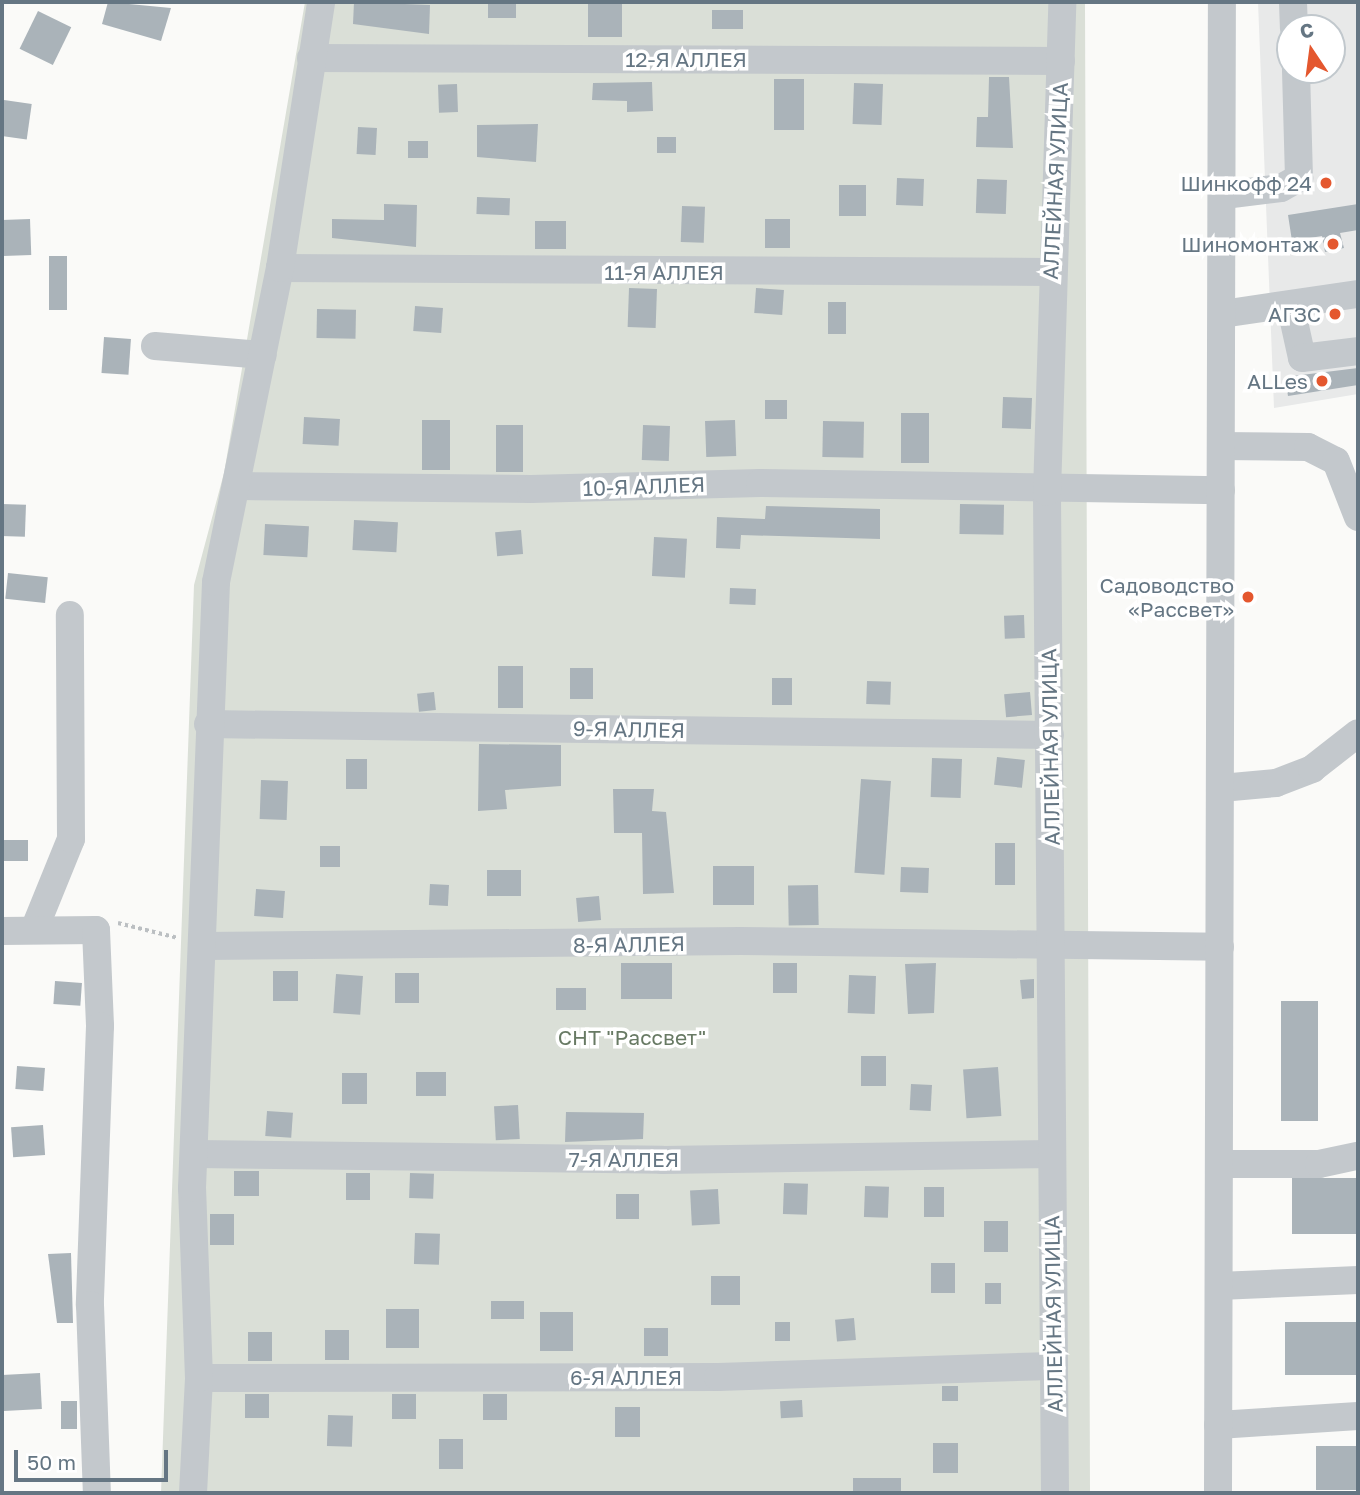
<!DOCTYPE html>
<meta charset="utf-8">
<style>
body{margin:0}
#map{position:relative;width:1360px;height:1495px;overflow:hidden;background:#fafaf8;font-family:"Golos Text",sans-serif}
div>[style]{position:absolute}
.built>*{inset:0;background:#e8e9e9}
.green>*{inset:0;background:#dadfd7}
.building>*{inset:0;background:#aab3b9;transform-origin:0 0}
.path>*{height:3.5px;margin-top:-1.75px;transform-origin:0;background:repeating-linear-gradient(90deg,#bbbfc2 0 3.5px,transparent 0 7px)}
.minor>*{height:28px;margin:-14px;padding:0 14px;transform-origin:14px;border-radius:14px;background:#c3c8cc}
.dots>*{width:19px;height:19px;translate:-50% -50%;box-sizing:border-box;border:4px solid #fff;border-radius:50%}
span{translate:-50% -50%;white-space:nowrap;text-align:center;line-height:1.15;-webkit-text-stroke:7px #fff;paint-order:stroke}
.street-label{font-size:21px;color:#657683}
.poi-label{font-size:21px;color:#657683}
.right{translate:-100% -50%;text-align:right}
.park-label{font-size:21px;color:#687a64}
.frame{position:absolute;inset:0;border:4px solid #657683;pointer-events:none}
.north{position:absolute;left:1276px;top:14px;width:70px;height:70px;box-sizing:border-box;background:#fff;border:2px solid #c1c8cd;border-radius:50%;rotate:347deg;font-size:19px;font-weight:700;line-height:28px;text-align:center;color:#657683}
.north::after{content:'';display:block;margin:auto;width:24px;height:32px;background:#e4572e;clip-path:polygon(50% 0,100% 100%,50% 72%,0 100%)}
.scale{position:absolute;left:14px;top:1450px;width:154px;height:32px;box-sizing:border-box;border:4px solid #657683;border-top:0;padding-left:9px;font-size:21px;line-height:24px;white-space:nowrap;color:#657683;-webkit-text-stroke:5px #fff;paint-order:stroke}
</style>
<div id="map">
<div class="built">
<div style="clip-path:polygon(evenodd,1258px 2px,1358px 2px,1358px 394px,1274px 408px,1258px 2px,1290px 28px,1332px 28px,1332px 70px,1290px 70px,1290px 28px)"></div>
</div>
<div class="green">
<div style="clip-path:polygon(305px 2px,1085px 2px,1090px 1493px,161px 1493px,194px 585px,224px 473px)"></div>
</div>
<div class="building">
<div style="clip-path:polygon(108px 2px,171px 8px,161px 41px,102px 24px)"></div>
<div style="clip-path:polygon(354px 2px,430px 5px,429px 34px,353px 24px)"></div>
<div style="left:488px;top:2px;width:28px;height:16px"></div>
<div style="left:588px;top:2px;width:34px;height:35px"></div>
<div style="left:712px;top:10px;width:31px;height:19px"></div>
<div style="left:38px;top:11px;width:37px;height:42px;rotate:26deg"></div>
<div style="clip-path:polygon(989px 77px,1009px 77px,1013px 148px,976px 147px,977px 117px,988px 117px)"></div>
<div style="left:774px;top:79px;width:30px;height:51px"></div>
<div style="clip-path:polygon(652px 82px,653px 111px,627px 112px,627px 101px,592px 100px,593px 83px)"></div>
<div style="left:854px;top:83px;width:29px;height:41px;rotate:2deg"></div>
<div style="left:457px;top:84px;width:28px;height:19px;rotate:88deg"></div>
<div style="left:4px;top:100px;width:28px;height:36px;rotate:8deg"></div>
<div style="clip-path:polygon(538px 124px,536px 162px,477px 157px,477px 125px)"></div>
<div style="left:358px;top:127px;width:19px;height:27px;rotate:3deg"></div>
<div style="left:657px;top:137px;width:19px;height:16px"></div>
<div style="left:408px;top:141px;width:20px;height:17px"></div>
<div style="left:897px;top:178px;width:27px;height:27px;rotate:2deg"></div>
<div style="left:977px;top:179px;width:30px;height:34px;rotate:2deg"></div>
<div style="left:839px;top:185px;width:27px;height:31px"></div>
<div style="left:477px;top:197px;width:33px;height:17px;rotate:2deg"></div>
<div style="clip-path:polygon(384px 204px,417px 205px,416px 247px,332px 238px,332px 219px,384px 220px)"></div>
<div style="clip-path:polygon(1358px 204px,1358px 230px,1340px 233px,1344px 248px,1325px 252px,1322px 236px,1292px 241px,1288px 215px)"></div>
<div style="left:682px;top:206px;width:23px;height:36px;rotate:2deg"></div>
<div style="left:30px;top:219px;width:36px;height:28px;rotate:88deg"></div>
<div style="left:765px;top:219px;width:25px;height:29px"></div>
<div style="left:566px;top:221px;width:28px;height:31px;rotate:90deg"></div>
<div style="left:49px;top:256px;width:18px;height:54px"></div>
<div style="left:629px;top:288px;width:28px;height:39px;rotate:2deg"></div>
<div style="left:756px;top:288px;width:28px;height:25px;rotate:4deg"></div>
<div style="left:846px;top:302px;width:32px;height:18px;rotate:90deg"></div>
<div style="left:415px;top:306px;width:28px;height:25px;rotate:4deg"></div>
<div style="left:317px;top:309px;width:39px;height:29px;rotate:1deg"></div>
<div style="left:104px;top:337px;width:27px;height:36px;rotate:4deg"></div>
<div style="clip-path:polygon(1358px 368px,1358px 385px,1288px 396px,1285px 377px)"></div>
<div style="left:1003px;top:397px;width:29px;height:31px;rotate:2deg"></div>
<div style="left:765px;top:400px;width:22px;height:19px"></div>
<div style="left:901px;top:413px;width:28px;height:50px"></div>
<div style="left:304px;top:417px;width:36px;height:27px;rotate:3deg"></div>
<div style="left:422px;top:420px;width:28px;height:50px"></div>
<div style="left:735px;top:420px;width:36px;height:30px;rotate:88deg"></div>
<div style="left:823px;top:421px;width:41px;height:36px;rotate:1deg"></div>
<div style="left:496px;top:425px;width:27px;height:47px"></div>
<div style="left:643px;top:425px;width:27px;height:35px;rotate:2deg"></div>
<div style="left:2px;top:504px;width:24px;height:32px;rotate:2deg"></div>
<div style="left:960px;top:504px;width:44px;height:30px;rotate:1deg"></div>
<div style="clip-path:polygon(766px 506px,880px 509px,880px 539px,741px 535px,740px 549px,716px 548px,717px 517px,765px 519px)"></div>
<div style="left:354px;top:520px;width:44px;height:30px;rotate:3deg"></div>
<div style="left:265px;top:524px;width:44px;height:31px;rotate:3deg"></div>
<div style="left:521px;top:530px;width:24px;height:26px;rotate:85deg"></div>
<div style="left:654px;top:537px;width:33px;height:39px;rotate:3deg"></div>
<div style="left:8px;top:573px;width:40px;height:26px;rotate:6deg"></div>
<div style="left:730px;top:588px;width:26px;height:16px;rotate:2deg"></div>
<div style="left:1024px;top:615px;width:23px;height:20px;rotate:88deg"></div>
<div style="left:498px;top:666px;width:25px;height:42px"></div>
<div style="left:570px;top:668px;width:23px;height:31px"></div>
<div style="left:772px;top:678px;width:20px;height:27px"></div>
<div style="left:867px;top:681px;width:24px;height:23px;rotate:2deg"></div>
<div style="left:434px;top:692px;width:18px;height:17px;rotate:84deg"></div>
<div style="left:1030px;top:692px;width:23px;height:26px;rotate:85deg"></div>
<div style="clip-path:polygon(479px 744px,561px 745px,561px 786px,505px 790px,507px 809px,478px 811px)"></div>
<div style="left:997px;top:757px;width:28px;height:28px;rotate:6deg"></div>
<div style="left:932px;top:758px;width:30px;height:39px;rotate:2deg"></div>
<div style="left:346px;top:759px;width:21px;height:30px"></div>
<div style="left:861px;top:779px;width:30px;height:94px;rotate:4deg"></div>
<div style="left:261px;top:780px;width:27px;height:39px;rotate:2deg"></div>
<div style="clip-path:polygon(613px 789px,654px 789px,652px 811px,666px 812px,674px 893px,643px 894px,642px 833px,614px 833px)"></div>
<div style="left:2px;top:840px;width:26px;height:21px"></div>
<div style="left:995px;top:843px;width:20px;height:42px"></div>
<div style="left:320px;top:846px;width:20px;height:21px"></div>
<div style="left:713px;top:866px;width:41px;height:39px"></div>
<div style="left:901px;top:867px;width:28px;height:25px;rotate:2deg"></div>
<div style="left:487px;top:870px;width:34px;height:26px"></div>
<div style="left:430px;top:884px;width:19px;height:21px;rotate:3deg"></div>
<div style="left:818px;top:885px;width:40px;height:30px;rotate:89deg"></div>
<div style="left:256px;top:889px;width:29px;height:27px;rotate:4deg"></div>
<div style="left:599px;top:896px;width:24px;height:23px;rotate:85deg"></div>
<div style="left:672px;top:963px;width:36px;height:51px;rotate:90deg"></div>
<div style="left:773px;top:963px;width:24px;height:30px"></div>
<div style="clip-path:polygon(936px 963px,934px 1013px,908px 1014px,905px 964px)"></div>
<div style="left:273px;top:971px;width:25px;height:30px"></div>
<div style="left:395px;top:973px;width:24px;height:30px"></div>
<div style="left:336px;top:974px;width:27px;height:39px;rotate:4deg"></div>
<div style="left:849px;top:975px;width:27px;height:38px;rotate:2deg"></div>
<div style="clip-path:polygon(1034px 979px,1034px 998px,1022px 999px,1020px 980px)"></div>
<div style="left:55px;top:981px;width:27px;height:23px;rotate:4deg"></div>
<div style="left:556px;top:988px;width:30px;height:22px"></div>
<div style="left:1318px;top:1001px;width:120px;height:37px;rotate:90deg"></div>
<div style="left:861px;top:1056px;width:25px;height:30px"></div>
<div style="left:17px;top:1066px;width:28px;height:23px;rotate:4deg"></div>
<div style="left:998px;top:1067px;width:49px;height:35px;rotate:86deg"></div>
<div style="left:416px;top:1072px;width:30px;height:24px"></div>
<div style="left:342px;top:1073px;width:25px;height:31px"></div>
<div style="left:911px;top:1084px;width:21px;height:26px;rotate:3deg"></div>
<div style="left:518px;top:1105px;width:34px;height:24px;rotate:87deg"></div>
<div style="left:267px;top:1111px;width:26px;height:25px;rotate:4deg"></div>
<div style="clip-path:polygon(566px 1112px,644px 1113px,643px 1139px,565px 1142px)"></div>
<div style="left:43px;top:1125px;width:30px;height:32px;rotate:86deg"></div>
<div style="left:234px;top:1171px;width:25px;height:25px"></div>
<div style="left:346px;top:1173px;width:24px;height:27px"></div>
<div style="left:410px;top:1173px;width:24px;height:25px;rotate:2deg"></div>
<div style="left:1358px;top:1178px;width:56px;height:66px;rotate:90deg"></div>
<div style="left:784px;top:1183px;width:24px;height:31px;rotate:2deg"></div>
<div style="left:865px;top:1186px;width:24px;height:31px;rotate:2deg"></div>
<div style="left:924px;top:1187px;width:20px;height:30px"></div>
<div style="left:718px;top:1189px;width:35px;height:28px;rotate:87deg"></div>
<div style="left:616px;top:1194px;width:23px;height:25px"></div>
<div style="left:210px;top:1214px;width:24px;height:31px"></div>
<div style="left:984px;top:1221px;width:24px;height:31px"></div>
<div style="left:415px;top:1233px;width:25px;height:31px;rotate:2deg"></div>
<div style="clip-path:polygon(71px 1253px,73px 1323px,57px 1323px,48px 1254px)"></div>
<div style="left:931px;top:1263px;width:24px;height:30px"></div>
<div style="left:740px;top:1276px;width:29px;height:29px;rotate:90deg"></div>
<div style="left:985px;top:1283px;width:16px;height:21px"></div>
<div style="left:491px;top:1301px;width:33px;height:18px"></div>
<div style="left:386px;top:1309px;width:33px;height:39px"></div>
<div style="left:540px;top:1312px;width:33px;height:39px"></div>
<div style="left:854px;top:1318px;width:22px;height:19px;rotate:85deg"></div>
<div style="left:775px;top:1322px;width:15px;height:19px"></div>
<div style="left:1358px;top:1322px;width:53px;height:73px;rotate:90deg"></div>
<div style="left:644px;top:1328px;width:24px;height:28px"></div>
<div style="left:325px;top:1330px;width:24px;height:30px"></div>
<div style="left:248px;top:1332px;width:24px;height:29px"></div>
<div style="left:40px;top:1373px;width:36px;height:38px;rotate:87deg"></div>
<div style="left:942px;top:1386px;width:16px;height:15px"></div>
<div style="left:269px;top:1394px;width:24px;height:24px;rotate:90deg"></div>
<div style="left:392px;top:1394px;width:24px;height:25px"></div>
<div style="left:483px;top:1394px;width:24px;height:26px"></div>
<div style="left:802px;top:1400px;width:17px;height:22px;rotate:87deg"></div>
<div style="left:77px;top:1401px;width:28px;height:16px;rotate:90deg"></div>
<div style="left:615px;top:1407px;width:25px;height:30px"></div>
<div style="left:328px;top:1415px;width:25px;height:31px;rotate:2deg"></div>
<div style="left:439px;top:1439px;width:24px;height:30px"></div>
<div style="left:933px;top:1443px;width:25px;height:30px"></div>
<div style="left:1358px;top:1446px;width:44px;height:42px;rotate:90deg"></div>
<div style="left:853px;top:1478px;width:48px;height:15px"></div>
</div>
<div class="path">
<div style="left:118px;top:923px;width:62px;rotate:14deg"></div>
</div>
<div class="minor">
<div style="left:1293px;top:2px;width:26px;rotate:88deg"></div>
<div style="left:311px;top:58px;width:750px;rotate:0.23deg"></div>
<div style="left:1224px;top:195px;width:57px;rotate:-7deg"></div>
<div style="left:1281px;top:188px;width:21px;rotate:-29deg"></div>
<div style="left:1299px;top:178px;width:108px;rotate:-91.6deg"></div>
<div style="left:280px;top:268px;width:769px;rotate:0.3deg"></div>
<div style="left:1291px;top:308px;width:51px;rotate:77.6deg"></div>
<div style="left:1302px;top:358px;width:56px;rotate:-7.1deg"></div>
<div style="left:1222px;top:314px;width:137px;rotate:-8.4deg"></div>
<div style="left:155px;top:346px;width:108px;rotate:4.8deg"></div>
<div style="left:1221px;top:446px;width:87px;rotate:0.7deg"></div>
<div style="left:1308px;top:447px;width:31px;rotate:27deg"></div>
<div style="left:1336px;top:461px;width:60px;rotate:68.6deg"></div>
<div style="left:240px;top:486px;width:291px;rotate:0.6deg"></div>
<div style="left:531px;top:489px;width:229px;rotate:-1.5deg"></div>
<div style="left:760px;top:483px;width:461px;rotate:0.9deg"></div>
<div style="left:208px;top:724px;width:842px;rotate:0.75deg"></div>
<div style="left:1221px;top:788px;width:55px;rotate:-5.2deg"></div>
<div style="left:1276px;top:783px;width:39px;rotate:-21deg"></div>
<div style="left:1312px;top:769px;width:58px;rotate:-38deg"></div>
<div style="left:34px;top:930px;width:98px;rotate:-67.9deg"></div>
<div style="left:71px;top:839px;width:224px;rotate:-90.3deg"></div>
<div style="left:2px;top:931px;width:94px;rotate:-0.6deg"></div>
<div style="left:96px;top:930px;width:96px;rotate:87.6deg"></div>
<div style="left:100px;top:1026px;width:279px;rotate:92.1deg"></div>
<div style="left:90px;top:1305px;width:188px;rotate:87.9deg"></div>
<div style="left:205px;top:946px;width:535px;rotate:-0.54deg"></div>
<div style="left:740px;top:941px;width:480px;rotate:0.7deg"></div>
<div style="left:197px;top:1154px;width:465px;rotate:0.7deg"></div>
<div style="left:662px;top:1160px;width:389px;rotate:-0.9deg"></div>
<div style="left:1219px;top:1164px;width:100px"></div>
<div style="left:1319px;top:1164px;width:40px;rotate:-12deg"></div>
<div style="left:1219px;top:1286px;width:139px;rotate:-2.5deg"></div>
<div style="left:199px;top:1378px;width:519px;rotate:-0.11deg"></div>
<div style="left:718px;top:1377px;width:335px;rotate:-1.9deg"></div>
<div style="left:1218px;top:1425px;width:140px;rotate:-3.7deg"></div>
<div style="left:193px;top:1493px;width:115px;rotate:-87deg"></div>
<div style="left:199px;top:1378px;width:190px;rotate:-92.1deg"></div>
<div style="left:192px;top:1188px;width:606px;rotate:-87.73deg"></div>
<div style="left:216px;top:582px;width:320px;rotate:-78.5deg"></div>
<div style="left:280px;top:268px;width:269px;rotate:-81.2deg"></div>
<div style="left:1055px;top:1493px;width:1001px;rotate:-90.46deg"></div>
<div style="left:1047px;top:492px;width:490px;rotate:-88.2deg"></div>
<div style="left:1218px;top:1493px;width:1491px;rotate:-89.85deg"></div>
</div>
<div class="dots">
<div style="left:1326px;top:183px;background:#e4572e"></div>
<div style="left:1333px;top:244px;background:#e4572e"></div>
<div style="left:1335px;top:314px;background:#e4572e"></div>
<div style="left:1322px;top:381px;background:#e4572e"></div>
<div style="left:1248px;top:597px;background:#e4572e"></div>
</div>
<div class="street-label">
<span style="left:686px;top:59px">12-Я АЛЛЕЯ</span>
<span style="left:1055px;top:181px;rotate:-87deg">АЛЛЕЙНАЯ УЛИЦА</span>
<span style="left:664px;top:272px">11-Я АЛЛЕЯ</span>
<span style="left:644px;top:486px;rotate:-2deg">10-Я АЛЛЕЯ</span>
<span style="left:629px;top:729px;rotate:1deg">9-Я АЛЛЕЯ</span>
<span style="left:1050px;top:747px;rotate:-91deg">АЛЛЕЙНАЯ УЛИЦА</span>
<span style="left:629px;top:944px;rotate:-1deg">8-Я АЛЛЕЯ</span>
<span style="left:624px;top:1159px">7-Я АЛЛЕЯ</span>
<span style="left:1053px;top:1314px;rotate:-91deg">АЛЛЕЙНАЯ УЛИЦА</span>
<span style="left:626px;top:1377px">6-Я АЛЛЕЯ</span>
</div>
<div class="poi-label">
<span class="right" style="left:1312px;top:183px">Шинкофф 24</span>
<span class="right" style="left:1319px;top:244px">Шиномонтаж</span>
<span class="right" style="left:1321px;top:314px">АГЗС</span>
<span class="right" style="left:1308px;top:381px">ALLes</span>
<span class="right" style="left:1234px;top:597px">Садоводство<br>«Рассвет»</span>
</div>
<div class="park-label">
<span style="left:632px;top:1037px">СНТ "Рассвет"</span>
</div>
<div class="frame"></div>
<div class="north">С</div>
<div class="scale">50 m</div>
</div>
